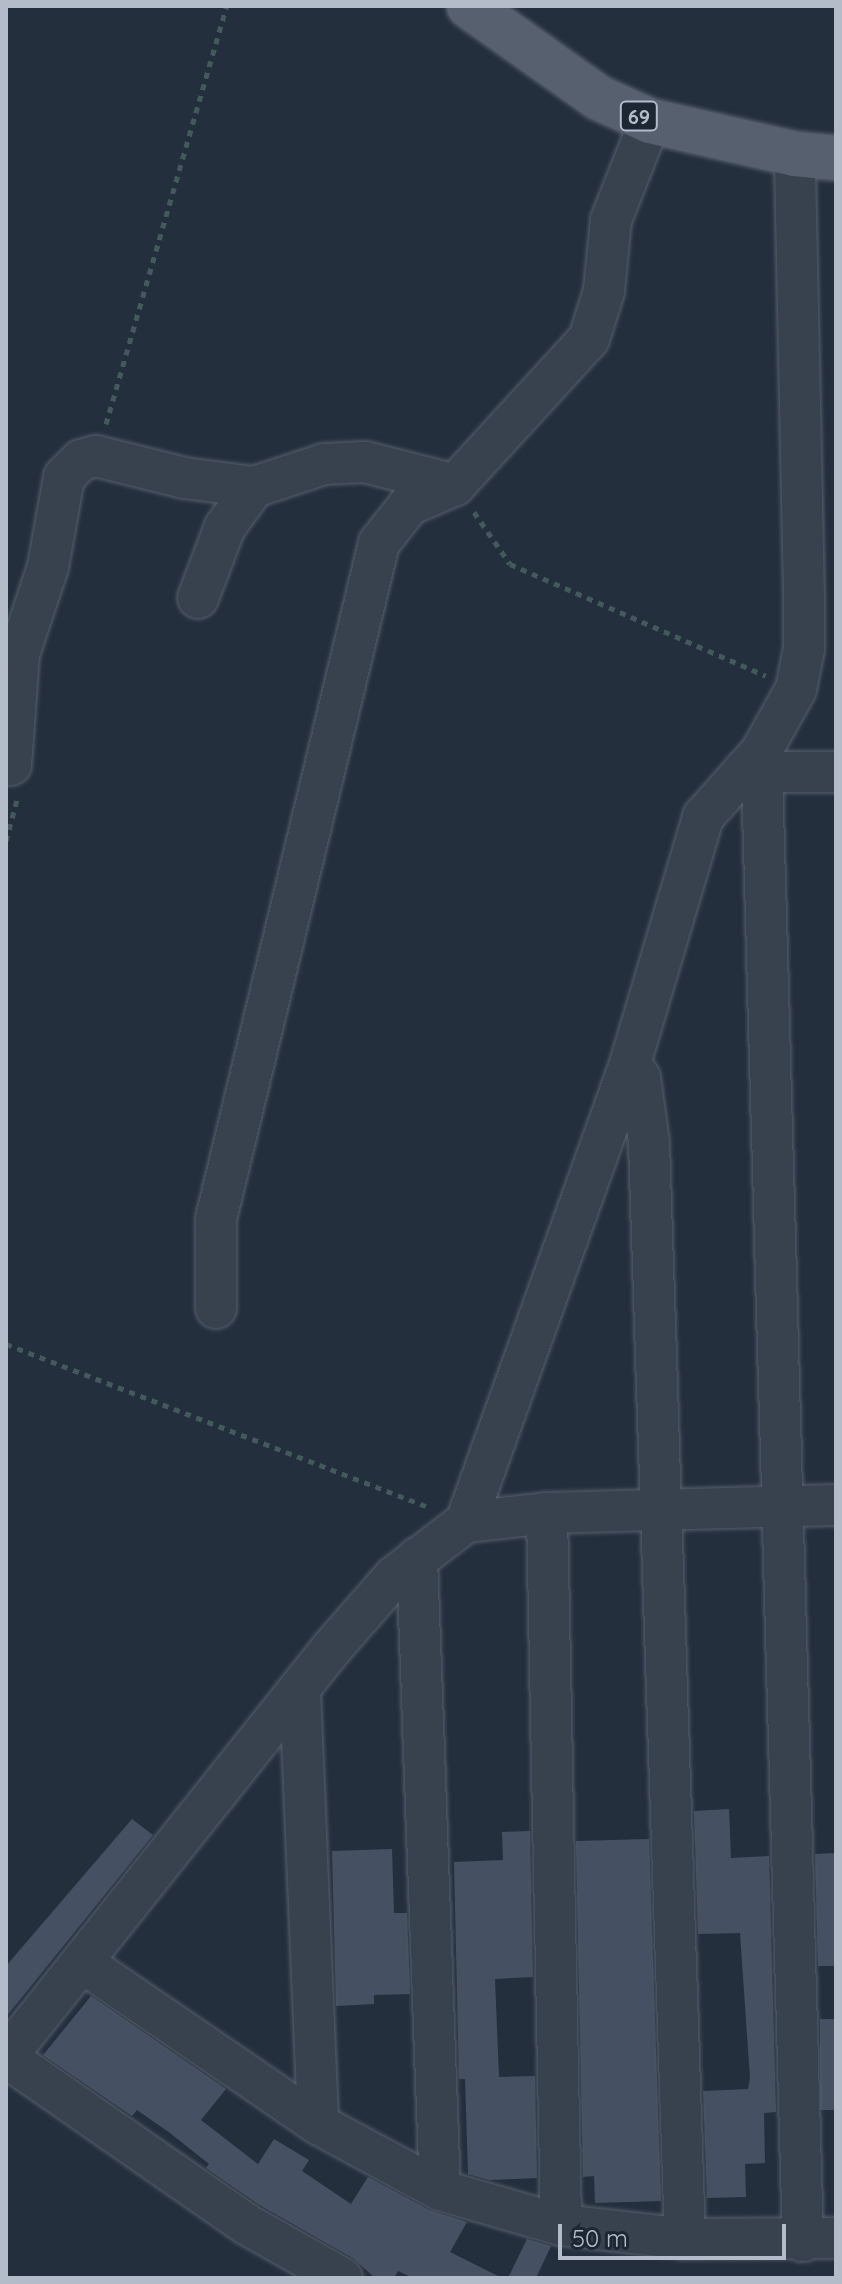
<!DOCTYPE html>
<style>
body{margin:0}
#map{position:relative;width:842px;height:2284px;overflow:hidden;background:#242f3e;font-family:Quicksand,sans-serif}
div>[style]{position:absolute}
.building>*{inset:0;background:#455162;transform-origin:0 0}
.path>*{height:5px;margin-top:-2.5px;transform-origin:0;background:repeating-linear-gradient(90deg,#44595c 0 6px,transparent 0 12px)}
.roads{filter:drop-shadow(0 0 2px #565f6c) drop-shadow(0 0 2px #565f6c)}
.minor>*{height:40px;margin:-20px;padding:0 20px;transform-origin:20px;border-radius:20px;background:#38414e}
.major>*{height:44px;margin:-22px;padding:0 22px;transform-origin:22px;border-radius:22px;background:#56606e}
span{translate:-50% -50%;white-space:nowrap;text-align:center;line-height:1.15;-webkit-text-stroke:8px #1d2633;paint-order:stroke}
.shield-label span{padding:2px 6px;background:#1d2633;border:2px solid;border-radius:6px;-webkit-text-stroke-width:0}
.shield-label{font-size:20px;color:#b4bcc9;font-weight:700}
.frame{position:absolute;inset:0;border:8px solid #b4bcc9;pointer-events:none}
.scale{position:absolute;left:558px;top:2224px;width:228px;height:36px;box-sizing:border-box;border:4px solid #b4bcc9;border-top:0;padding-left:10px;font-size:24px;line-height:28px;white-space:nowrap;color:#b4bcc9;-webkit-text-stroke:6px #1d2633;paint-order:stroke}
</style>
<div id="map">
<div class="building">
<div style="clip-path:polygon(729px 1809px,731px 1858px,769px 1856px,776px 2112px,764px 2113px,765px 2163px,745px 2164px,746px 2197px,707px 2198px,703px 2091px,748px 2089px,750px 2078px,740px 1933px,698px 1934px,694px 1811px)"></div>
<div style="clip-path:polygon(132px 1819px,153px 1835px,6px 2017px,6px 1966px)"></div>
<div style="clip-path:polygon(530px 1831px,533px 1977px,495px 1979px,499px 2077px,535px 2076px,537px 2178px,489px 2180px,468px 2174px,465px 2079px,459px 2079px,454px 1862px,503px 1860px,502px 1832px)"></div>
<div style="clip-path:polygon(649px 1839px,661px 2201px,595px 2203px,594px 2176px,583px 2177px,576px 1841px)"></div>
<div style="clip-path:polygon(392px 1849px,394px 1913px,407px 1913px,410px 1994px,374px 1995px,374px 2004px,336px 2006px,332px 1851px)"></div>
<div style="clip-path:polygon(836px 1853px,836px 1966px,818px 1966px,815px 1854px)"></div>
<div style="clip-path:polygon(91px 1996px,226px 2089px,201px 2120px,258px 2164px,274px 2139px,309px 2160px,302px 2171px,351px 2204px,368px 2177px,429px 2210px,467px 2222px,450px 2252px,502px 2278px,413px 2278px,398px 2271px,394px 2278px,375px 2278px,353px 2258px,258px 2204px,206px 2168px,209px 2164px,170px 2133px,137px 2110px,132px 2116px,43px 2055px)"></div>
<div style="left:820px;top:2019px;width:16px;height:91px"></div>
<div style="clip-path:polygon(527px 2239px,551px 2246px,536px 2278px,508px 2278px)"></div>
</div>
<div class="path">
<div style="left:106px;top:424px;width:435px;rotate:-73.9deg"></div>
<div style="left:474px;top:512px;width:63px;rotate:55.3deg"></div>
<div style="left:510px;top:564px;width:279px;rotate:23.6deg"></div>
<div style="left:6px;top:841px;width:47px;rotate:-75.1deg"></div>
<div style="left:6px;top:1344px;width:452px;rotate:21.1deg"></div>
</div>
<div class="roads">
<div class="minor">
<div style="left:198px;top:598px;width:76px;rotate:-69.2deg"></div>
<div style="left:225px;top:527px;width:49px;rotate:-54.1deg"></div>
<div style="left:11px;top:765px;width:111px;rotate:-85.9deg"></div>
<div style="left:19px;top:654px;width:92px;rotate:-71.6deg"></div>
<div style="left:48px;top:567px;width:91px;rotate:-79.9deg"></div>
<div style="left:64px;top:477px;width:24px;rotate:-45deg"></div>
<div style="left:81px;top:460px;width:16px;rotate:-15deg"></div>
<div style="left:96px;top:456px;width:91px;rotate:14deg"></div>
<div style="left:184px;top:478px;width:71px;rotate:7.3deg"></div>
<div style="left:254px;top:487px;width:74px;rotate:-18.2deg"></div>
<div style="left:324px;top:464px;width:41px;rotate:-2.8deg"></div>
<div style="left:365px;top:462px;width:93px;rotate:14.3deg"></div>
<div style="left:455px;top:485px;width:198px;rotate:-47.5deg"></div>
<div style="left:589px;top:339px;width:50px;rotate:-72.6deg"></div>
<div style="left:604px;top:291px;width:71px;rotate:-84.4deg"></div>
<div style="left:611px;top:220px;width:106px;rotate:-68.5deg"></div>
<div style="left:743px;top:772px;width:93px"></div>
<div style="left:762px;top:774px;width:1468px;rotate:88.4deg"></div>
<div style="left:630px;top:1064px;width:17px;rotate:54deg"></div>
<div style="left:640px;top:1078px;width:66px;rotate:82.1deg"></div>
<div style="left:649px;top:1143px;width:1097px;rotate:88.12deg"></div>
<div style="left:216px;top:1308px;width:89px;rotate:-90deg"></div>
<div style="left:216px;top:1219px;width:695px;rotate:-76.44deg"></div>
<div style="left:379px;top:543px;width:48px;rotate:-51.7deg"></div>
<div style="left:409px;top:505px;width:50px;rotate:-23.5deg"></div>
<div style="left:547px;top:1513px;width:712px;rotate:88.87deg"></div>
<div style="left:466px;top:1522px;width:81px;rotate:-6.3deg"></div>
<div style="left:547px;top:1513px;width:289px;rotate:-1.6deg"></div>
<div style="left:417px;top:1558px;width:632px;rotate:87.92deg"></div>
<div style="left:300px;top:1690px;width:434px;rotate:87.6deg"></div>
<div style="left:83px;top:1963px;width:285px;rotate:34.4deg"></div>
<div style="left:318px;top:2124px;width:139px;rotate:28.4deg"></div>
<div style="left:440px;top:2190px;width:126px;rotate:16.1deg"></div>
<div style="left:561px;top:2225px;width:125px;rotate:6.4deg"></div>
<div style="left:685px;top:2239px;width:151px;rotate:-0.4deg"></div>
<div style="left:6px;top:2057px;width:522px;rotate:-51.46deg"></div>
<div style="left:331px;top:1649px;width:96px;rotate:-48.8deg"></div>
<div style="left:394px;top:1577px;width:91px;rotate:-37.4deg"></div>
<div style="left:466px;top:1522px;width:486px;rotate:-70.3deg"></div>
<div style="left:630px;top:1064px;width:258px;rotate:-73.5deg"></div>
<div style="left:703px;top:817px;width:87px;rotate:-48.3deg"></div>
<div style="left:761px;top:752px;width:72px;rotate:-60.9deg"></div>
<div style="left:796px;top:689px;width:41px;rotate:-78.7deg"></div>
<div style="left:804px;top:649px;width:53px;rotate:-90deg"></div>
<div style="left:804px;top:596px;width:442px;rotate:-91.2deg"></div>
<div style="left:6px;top:2057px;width:292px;rotate:34.8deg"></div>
<div style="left:246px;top:2224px;width:110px;rotate:29.4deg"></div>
</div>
<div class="major">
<div style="left:469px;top:6px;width:159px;rotate:35.3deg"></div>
<div style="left:599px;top:98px;width:56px;rotate:24.3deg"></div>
<div style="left:650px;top:121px;width:149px;rotate:12.8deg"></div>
<div style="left:795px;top:154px;width:41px;rotate:5.6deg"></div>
</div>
</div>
<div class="shield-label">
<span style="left:639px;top:116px">69</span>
</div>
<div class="frame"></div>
<div class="scale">50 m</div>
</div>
